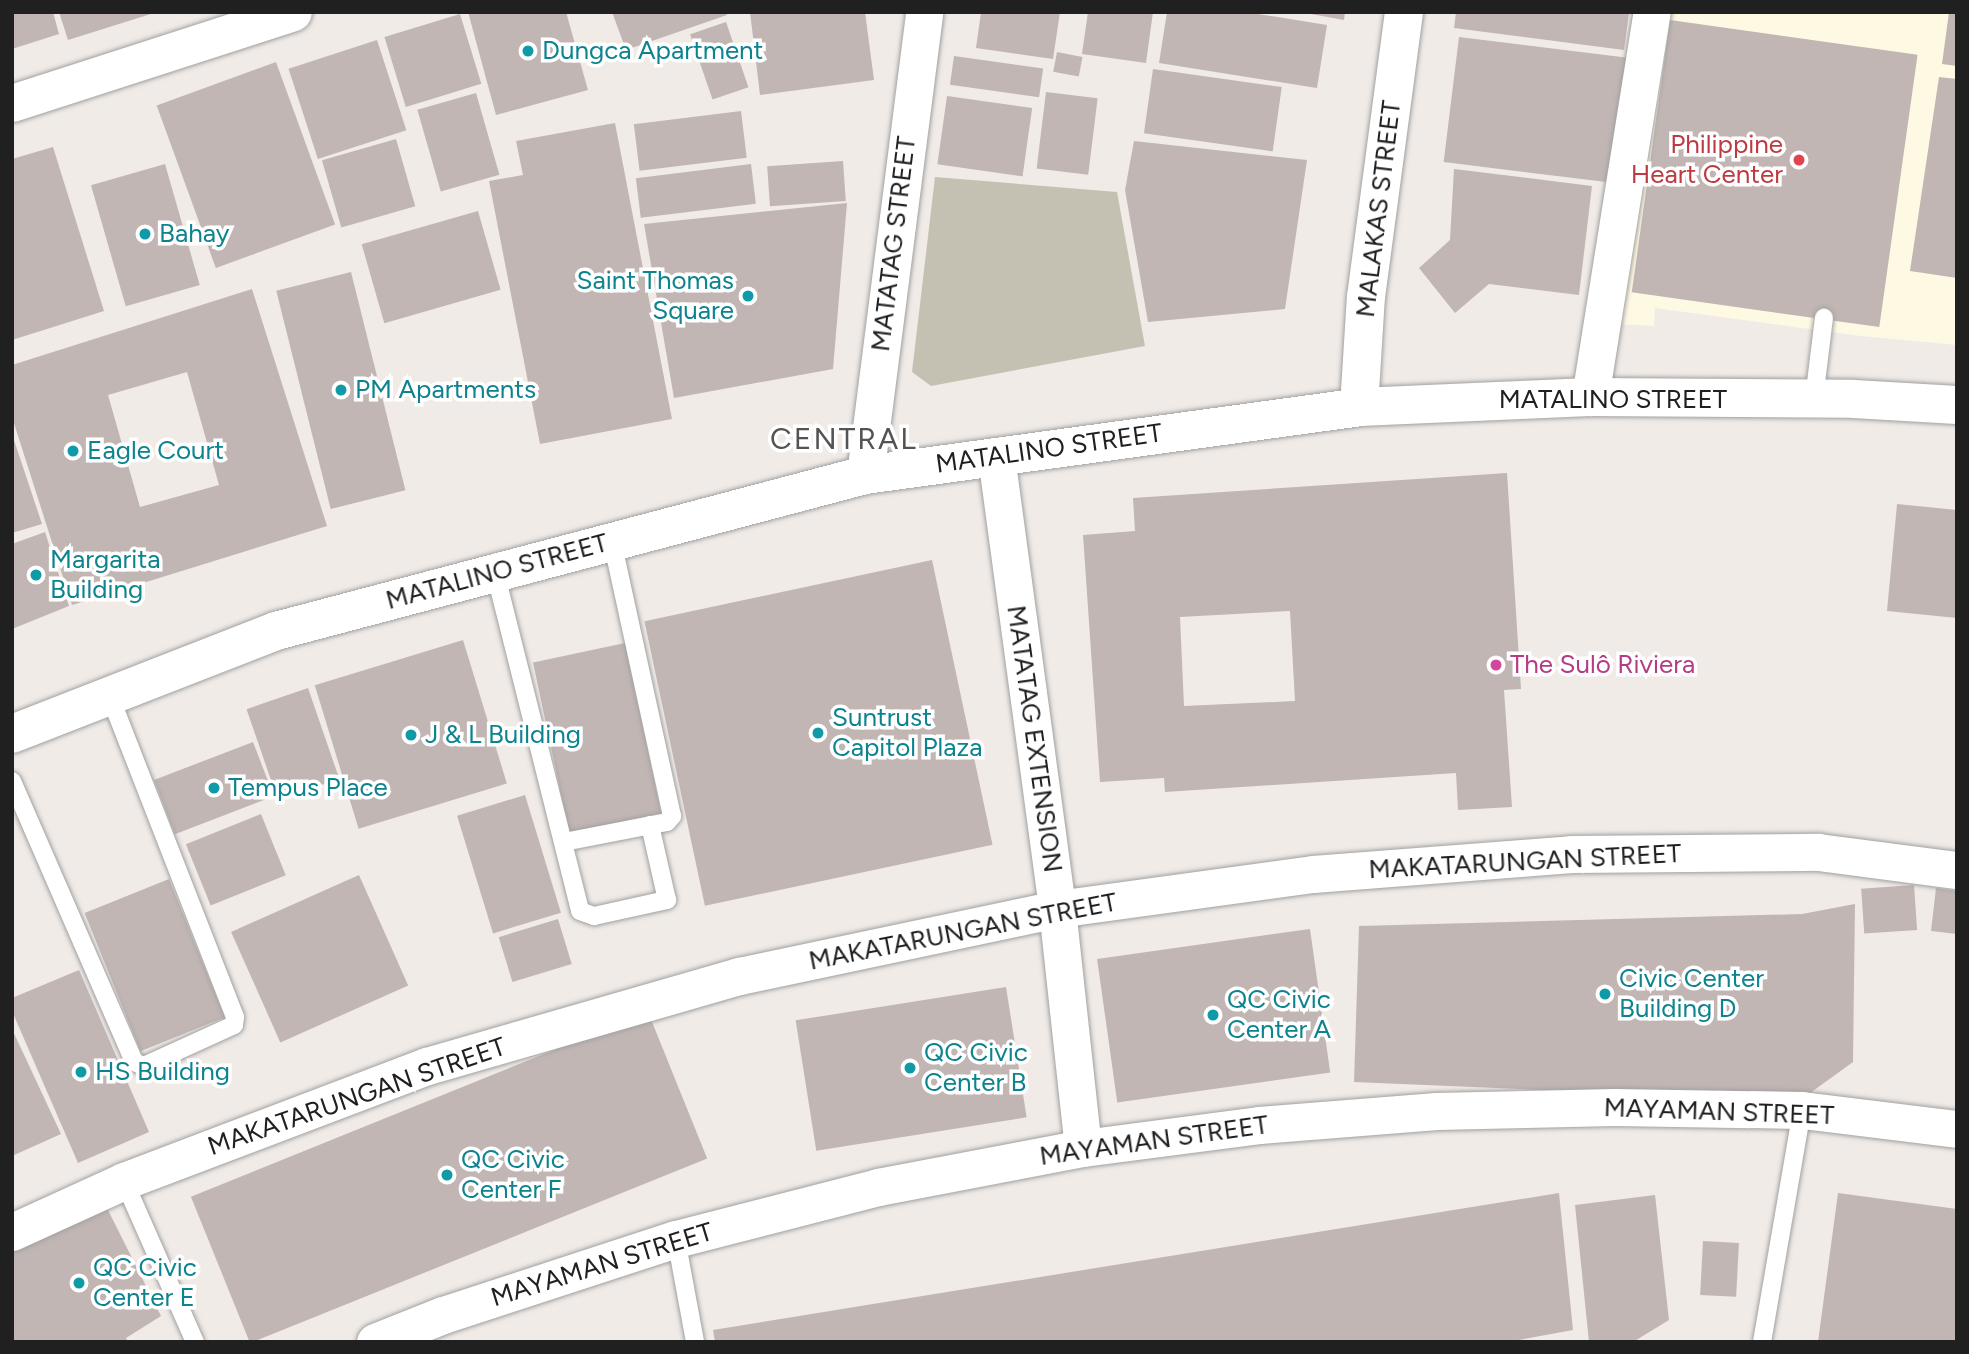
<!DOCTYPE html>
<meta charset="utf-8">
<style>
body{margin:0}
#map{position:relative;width:1969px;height:1354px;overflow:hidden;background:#f0ebe7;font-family:Figtree,sans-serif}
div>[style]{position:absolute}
.education>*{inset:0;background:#fef9e2}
.construction>*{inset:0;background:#c5c1b2}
.building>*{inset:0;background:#c1b6b3;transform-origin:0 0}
.roads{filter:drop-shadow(0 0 2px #a1a1a1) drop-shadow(0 0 2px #a1a1a1)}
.service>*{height:18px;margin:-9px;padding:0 9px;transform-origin:9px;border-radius:9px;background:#fff}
.minor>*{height:37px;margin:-18.5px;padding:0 18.5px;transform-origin:18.5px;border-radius:18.5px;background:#fff}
.tertiary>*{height:38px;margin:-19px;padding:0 19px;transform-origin:19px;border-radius:19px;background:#fff}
.dots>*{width:19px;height:19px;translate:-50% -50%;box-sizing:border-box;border:4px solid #fff;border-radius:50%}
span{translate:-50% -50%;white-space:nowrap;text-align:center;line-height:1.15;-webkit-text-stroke:7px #fff;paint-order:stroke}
.culture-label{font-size:26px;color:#0d838f}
.left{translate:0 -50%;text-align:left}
.right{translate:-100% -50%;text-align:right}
.health-label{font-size:26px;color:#be3a42}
.street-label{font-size:26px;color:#202020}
.hotel-label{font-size:26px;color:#b23c85}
.quarter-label{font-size:30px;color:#535353;letter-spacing:2px}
.frame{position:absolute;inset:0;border:14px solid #202020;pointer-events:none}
</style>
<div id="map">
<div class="education">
<div style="clip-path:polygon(1663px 12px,1957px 12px,1957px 345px,1861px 336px,1655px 308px,1654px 326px,1615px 324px)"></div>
</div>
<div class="construction">
<div style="clip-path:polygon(935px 177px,1117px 192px,1145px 346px,931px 386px,912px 372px)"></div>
</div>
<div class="building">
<div style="clip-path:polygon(12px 12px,53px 12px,59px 34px,12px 49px)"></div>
<div style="clip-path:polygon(59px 12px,154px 12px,154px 13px,68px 40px)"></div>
<div style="clip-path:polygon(468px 12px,566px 12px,588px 90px,496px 115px)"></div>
<div style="clip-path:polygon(612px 12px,726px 12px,727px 15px,626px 50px)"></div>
<div style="clip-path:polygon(750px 12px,865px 12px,874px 80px,760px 95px)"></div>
<div style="clip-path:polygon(981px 12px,1060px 12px,1053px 59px,976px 48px)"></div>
<div style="clip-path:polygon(1088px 12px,1153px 12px,1146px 63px,1082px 54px)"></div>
<div style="clip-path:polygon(1167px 12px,1246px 12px,1327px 25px,1317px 88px,1159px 63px)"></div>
<div style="clip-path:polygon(1300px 12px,1345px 12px,1344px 20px)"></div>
<div style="clip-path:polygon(1456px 12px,1629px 12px,1624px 50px,1454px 28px)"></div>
<div style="clip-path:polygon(1949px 12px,1957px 12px,1957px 66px,1942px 64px)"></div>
<div style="left:460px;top:14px;width:73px;height:79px;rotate:73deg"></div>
<div style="left:1670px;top:20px;width:250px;height:275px;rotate:8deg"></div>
<div style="left:726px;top:22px;width:69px;height:38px;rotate:71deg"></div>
<div style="left:1459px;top:37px;width:174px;height:126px;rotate:7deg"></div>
<div style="left:377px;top:40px;width:95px;height:93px;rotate:72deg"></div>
<div style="left:1057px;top:52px;width:26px;height:20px;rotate:11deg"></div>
<div style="left:954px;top:56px;width:90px;height:29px;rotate:8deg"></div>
<div style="left:276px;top:62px;width:173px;height:127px;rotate:70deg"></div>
<div style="left:1153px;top:69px;width:130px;height:65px;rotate:8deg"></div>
<div style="clip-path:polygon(1939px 77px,1957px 79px,1957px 278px,1910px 271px)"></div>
<div style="left:1046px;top:92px;width:52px;height:77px;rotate:7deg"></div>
<div style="left:476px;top:93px;width:85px;height:61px;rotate:74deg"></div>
<div style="left:947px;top:96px;width:86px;height:69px;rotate:8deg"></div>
<div style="left:741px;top:111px;width:47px;height:108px;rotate:83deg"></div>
<div style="clip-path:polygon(615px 123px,672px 419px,540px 444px,489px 181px,523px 175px,516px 141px)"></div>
<div style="left:396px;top:139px;width:70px;height:77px;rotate:74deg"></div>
<div style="clip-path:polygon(1134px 141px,1307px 160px,1285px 309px,1148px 322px,1125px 190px)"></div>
<div style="clip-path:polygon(53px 147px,104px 311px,12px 340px,12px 159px)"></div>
<div style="left:843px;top:161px;width:40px;height:76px;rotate:86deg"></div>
<div style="left:165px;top:164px;width:126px;height:77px;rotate:74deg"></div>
<div style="left:751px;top:164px;width:40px;height:116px;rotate:83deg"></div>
<div style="clip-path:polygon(1454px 169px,1592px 186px,1579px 295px,1489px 284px,1455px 313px,1419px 268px,1450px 240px)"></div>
<div style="clip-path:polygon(847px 203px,833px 369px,674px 398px,644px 224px)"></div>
<div style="left:478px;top:211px;width:82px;height:121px;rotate:74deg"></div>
<div style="left:351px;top:272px;width:225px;height:77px;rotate:76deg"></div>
<div style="clip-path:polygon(evenodd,252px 289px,327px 526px,72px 605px,12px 417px,12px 365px,252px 289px,187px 372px,219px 485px,140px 507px,108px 395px,187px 372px)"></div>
<div style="clip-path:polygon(12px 434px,42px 524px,12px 533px)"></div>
<div style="clip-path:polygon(evenodd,1507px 473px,1521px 689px,1504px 690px,1512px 807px,1458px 810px,1456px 773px,1165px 792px,1164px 778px,1100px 782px,1083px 535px,1135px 531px,1133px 498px,1507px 473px,1290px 611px,1295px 701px,1184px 706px,1180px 617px,1290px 611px)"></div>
<div style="clip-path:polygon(1897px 504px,1957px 510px,1957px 618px,1887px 611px)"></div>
<div style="clip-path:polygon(45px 532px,69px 606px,12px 629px,12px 544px)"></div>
<div style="left:932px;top:560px;width:291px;height:294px;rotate:78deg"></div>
<div style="left:463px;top:640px;width:150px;height:155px;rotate:73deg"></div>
<div style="left:625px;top:643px;width:174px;height:94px;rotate:78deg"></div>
<div style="left:308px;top:688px;width:96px;height:65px;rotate:71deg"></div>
<div style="left:253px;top:742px;width:58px;height:106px;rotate:69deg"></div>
<div style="left:525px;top:795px;width:123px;height:71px;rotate:73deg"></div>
<div style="left:261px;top:814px;width:66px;height:81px;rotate:68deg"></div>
<div style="left:359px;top:875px;width:121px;height:140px;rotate:66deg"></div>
<div style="left:169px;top:879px;width:149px;height:91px;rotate:68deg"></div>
<div style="left:1914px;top:885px;width:45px;height:53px;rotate:86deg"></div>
<div style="clip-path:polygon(1936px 888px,1957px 891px,1957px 934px,1931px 931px)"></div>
<div style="clip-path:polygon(1855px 904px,1853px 1062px,1799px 1101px,1354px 1082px,1359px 926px,1802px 914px)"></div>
<div style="left:558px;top:919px;width:47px;height:62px;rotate:73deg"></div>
<div style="left:1310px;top:929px;width:145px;height:215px;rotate:82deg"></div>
<div style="clip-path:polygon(79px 970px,149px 1132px,78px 1163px,12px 1011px,12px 998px)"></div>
<div style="left:1006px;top:987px;width:132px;height:213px;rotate:81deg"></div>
<div style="left:648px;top:1012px;width:158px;height:493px;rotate:68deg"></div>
<div style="clip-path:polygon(12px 1029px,61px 1134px,12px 1156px)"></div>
<div style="clip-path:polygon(1559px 1193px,1573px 1330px,1508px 1342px,715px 1342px,713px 1330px)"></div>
<div style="clip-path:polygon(1838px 1193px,1957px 1209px,1957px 1342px,1818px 1342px)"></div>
<div style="clip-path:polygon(1655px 1195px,1669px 1320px,1633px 1342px,1589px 1342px,1575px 1205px)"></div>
<div style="clip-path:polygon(105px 1204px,161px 1316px,126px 1338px,128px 1342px,12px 1342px,12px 1250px)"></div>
<div style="left:1703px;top:1241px;width:36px;height:54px;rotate:3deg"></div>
</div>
<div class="roads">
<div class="service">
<div style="left:1814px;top:399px;width:82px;rotate:-83deg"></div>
<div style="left:495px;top:572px;width:349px;rotate:75.9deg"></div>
<div style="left:580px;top:911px;width:15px;rotate:20deg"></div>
<div style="left:594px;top:916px;width:75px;rotate:-12.4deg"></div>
<div style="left:667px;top:900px;width:77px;rotate:-102.8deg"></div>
<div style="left:12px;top:781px;width:306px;rotate:66.5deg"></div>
<div style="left:134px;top:1062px;width:11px;rotate:22deg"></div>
<div style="left:144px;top:1066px;width:99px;rotate:-24.5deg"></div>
<div style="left:234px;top:1025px;width:8px;rotate:-83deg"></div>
<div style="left:235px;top:1017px;width:347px;rotate:-111.3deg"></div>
<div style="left:564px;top:842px;width:105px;rotate:-11deg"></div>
<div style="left:667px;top:822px;width:8px;rotate:-50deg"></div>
<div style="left:672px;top:816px;width:281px;rotate:-102.3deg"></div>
<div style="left:124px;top:1181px;width:176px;rotate:66.2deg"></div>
<div style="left:676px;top:1239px;width:105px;rotate:79.5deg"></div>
<div style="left:1762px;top:1342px;width:235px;rotate:-80.2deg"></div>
</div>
<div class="minor">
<div style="left:12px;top:103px;width:295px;rotate:-17.9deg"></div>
<div style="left:1590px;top:397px;width:390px;rotate:-80.9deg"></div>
<div style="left:996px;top:456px;width:457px;rotate:82.3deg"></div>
<div style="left:1057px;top:909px;width:240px;rotate:83.8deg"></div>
<div style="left:865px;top:475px;width:467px;rotate:-82.7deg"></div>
<div style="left:12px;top:1232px;width:123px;rotate:-24.5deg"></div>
<div style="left:124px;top:1181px;width:324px;rotate:-20.8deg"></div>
<div style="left:427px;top:1066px;width:325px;rotate:-16.1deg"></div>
<div style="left:739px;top:976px;width:325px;rotate:-11.9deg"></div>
<div style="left:1057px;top:909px;width:258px;rotate:-7.8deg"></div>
<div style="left:1313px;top:874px;width:259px;rotate:-4.4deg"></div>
<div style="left:1571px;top:854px;width:247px;rotate:-0.5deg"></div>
<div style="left:1818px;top:852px;width:140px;rotate:7.4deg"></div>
<div style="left:375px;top:1342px;width:73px;rotate:-21.7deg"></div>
<div style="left:443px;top:1315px;width:245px;rotate:-18.1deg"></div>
<div style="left:676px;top:1239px;width:209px;rotate:-14.4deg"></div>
<div style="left:878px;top:1187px;width:209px;rotate:-10.8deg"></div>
<div style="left:1083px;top:1148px;width:177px;rotate:-7.4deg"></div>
<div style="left:1259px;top:1125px;width:178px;rotate:-4.5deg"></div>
<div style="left:1436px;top:1111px;width:178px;rotate:-1.3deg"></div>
<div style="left:1614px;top:1107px;width:188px;rotate:0.9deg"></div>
<div style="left:1802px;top:1110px;width:156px;rotate:7deg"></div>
</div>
<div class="tertiary">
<div style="left:1359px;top:407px;width:110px;rotate:-86.4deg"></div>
<div style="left:1366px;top:297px;width:288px;rotate:-82.4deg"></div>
<div style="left:12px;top:734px;width:283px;rotate:-21.3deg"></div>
<div style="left:276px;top:631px;width:609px;rotate:-14.83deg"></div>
<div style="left:865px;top:475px;width:499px;rotate:-7.8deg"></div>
<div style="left:1359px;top:407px;width:231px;rotate:-2.5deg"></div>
<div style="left:1590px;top:397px;width:264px;rotate:0.4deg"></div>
<div style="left:1854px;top:399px;width:103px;rotate:3.3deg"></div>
</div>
</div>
<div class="dots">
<div style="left:528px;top:51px;background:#0f9aa8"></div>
<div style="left:1799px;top:160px;background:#e0444e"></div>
<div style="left:145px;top:234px;background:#0f9aa8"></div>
<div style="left:748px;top:296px;background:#0f9aa8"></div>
<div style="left:341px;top:390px;background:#0f9aa8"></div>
<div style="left:73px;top:451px;background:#0f9aa8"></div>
<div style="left:36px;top:575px;background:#0f9aa8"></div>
<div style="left:1496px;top:665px;background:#d1479c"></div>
<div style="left:818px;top:733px;background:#0f9aa8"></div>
<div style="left:411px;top:735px;background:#0f9aa8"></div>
<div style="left:214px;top:788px;background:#0f9aa8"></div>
<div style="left:1605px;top:994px;background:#0f9aa8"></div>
<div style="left:1213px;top:1015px;background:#0f9aa8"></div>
<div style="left:910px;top:1068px;background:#0f9aa8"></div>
<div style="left:81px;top:1072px;background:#0f9aa8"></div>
<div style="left:447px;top:1175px;background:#0f9aa8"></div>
<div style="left:79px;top:1283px;background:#0f9aa8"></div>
</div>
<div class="culture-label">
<span class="left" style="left:542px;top:51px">Dungca Apartment</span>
<span class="left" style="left:159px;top:234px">Bahay</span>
<span class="right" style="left:734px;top:296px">Saint Thomas<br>Square</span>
<span class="left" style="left:355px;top:390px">PM Apartments</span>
<span class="left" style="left:87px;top:451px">Eagle Court</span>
<span class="left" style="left:50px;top:575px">Margarita<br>Building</span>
<span class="left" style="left:832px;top:733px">Suntrust<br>Capitol Plaza</span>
<span class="left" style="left:425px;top:735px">J &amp; L Building</span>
<span class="left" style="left:228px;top:788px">Tempus Place</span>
<span class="left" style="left:1619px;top:994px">Civic Center<br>Building D</span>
<span class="left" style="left:1227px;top:1015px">QC Civic<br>Center A</span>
<span class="left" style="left:924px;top:1068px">QC Civic<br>Center B</span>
<span class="left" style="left:95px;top:1072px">HS Building</span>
<span class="left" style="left:461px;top:1175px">QC Civic<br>Center F</span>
<span class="left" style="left:93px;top:1283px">QC Civic<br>Center E</span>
</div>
<div class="health-label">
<span class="right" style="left:1783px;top:160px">Philippine<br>Heart Center</span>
</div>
<div class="street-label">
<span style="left:1379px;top:209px;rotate:-83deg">MALAKAS STREET</span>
<span style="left:894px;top:244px;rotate:-83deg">MATATAG STREET</span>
<span style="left:1613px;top:400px">MATALINO STREET</span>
<span style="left:1049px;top:449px;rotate:-8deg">MATALINO STREET</span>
<span style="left:497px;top:572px;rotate:-15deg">MATALINO STREET</span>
<span style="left:1034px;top:739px;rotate:82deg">MATATAG EXTENSION</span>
<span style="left:1525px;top:862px;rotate:-3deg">MAKATARUNGAN STREET</span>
<span style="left:963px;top:932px;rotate:-11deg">MAKATARUNGAN STREET</span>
<span style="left:357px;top:1097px;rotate:-19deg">MAKATARUNGAN STREET</span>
<span style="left:1719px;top:1112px;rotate:2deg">MAYAMAN STREET</span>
<span style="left:1154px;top:1141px;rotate:-8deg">MAYAMAN STREET</span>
<span style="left:602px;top:1265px;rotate:-17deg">MAYAMAN STREET</span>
</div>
<div class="hotel-label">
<span class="left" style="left:1510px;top:665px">The Sulô Riviera</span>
</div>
<div class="quarter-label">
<span style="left:844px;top:439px">CENTRAL</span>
</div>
<div class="frame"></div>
</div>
